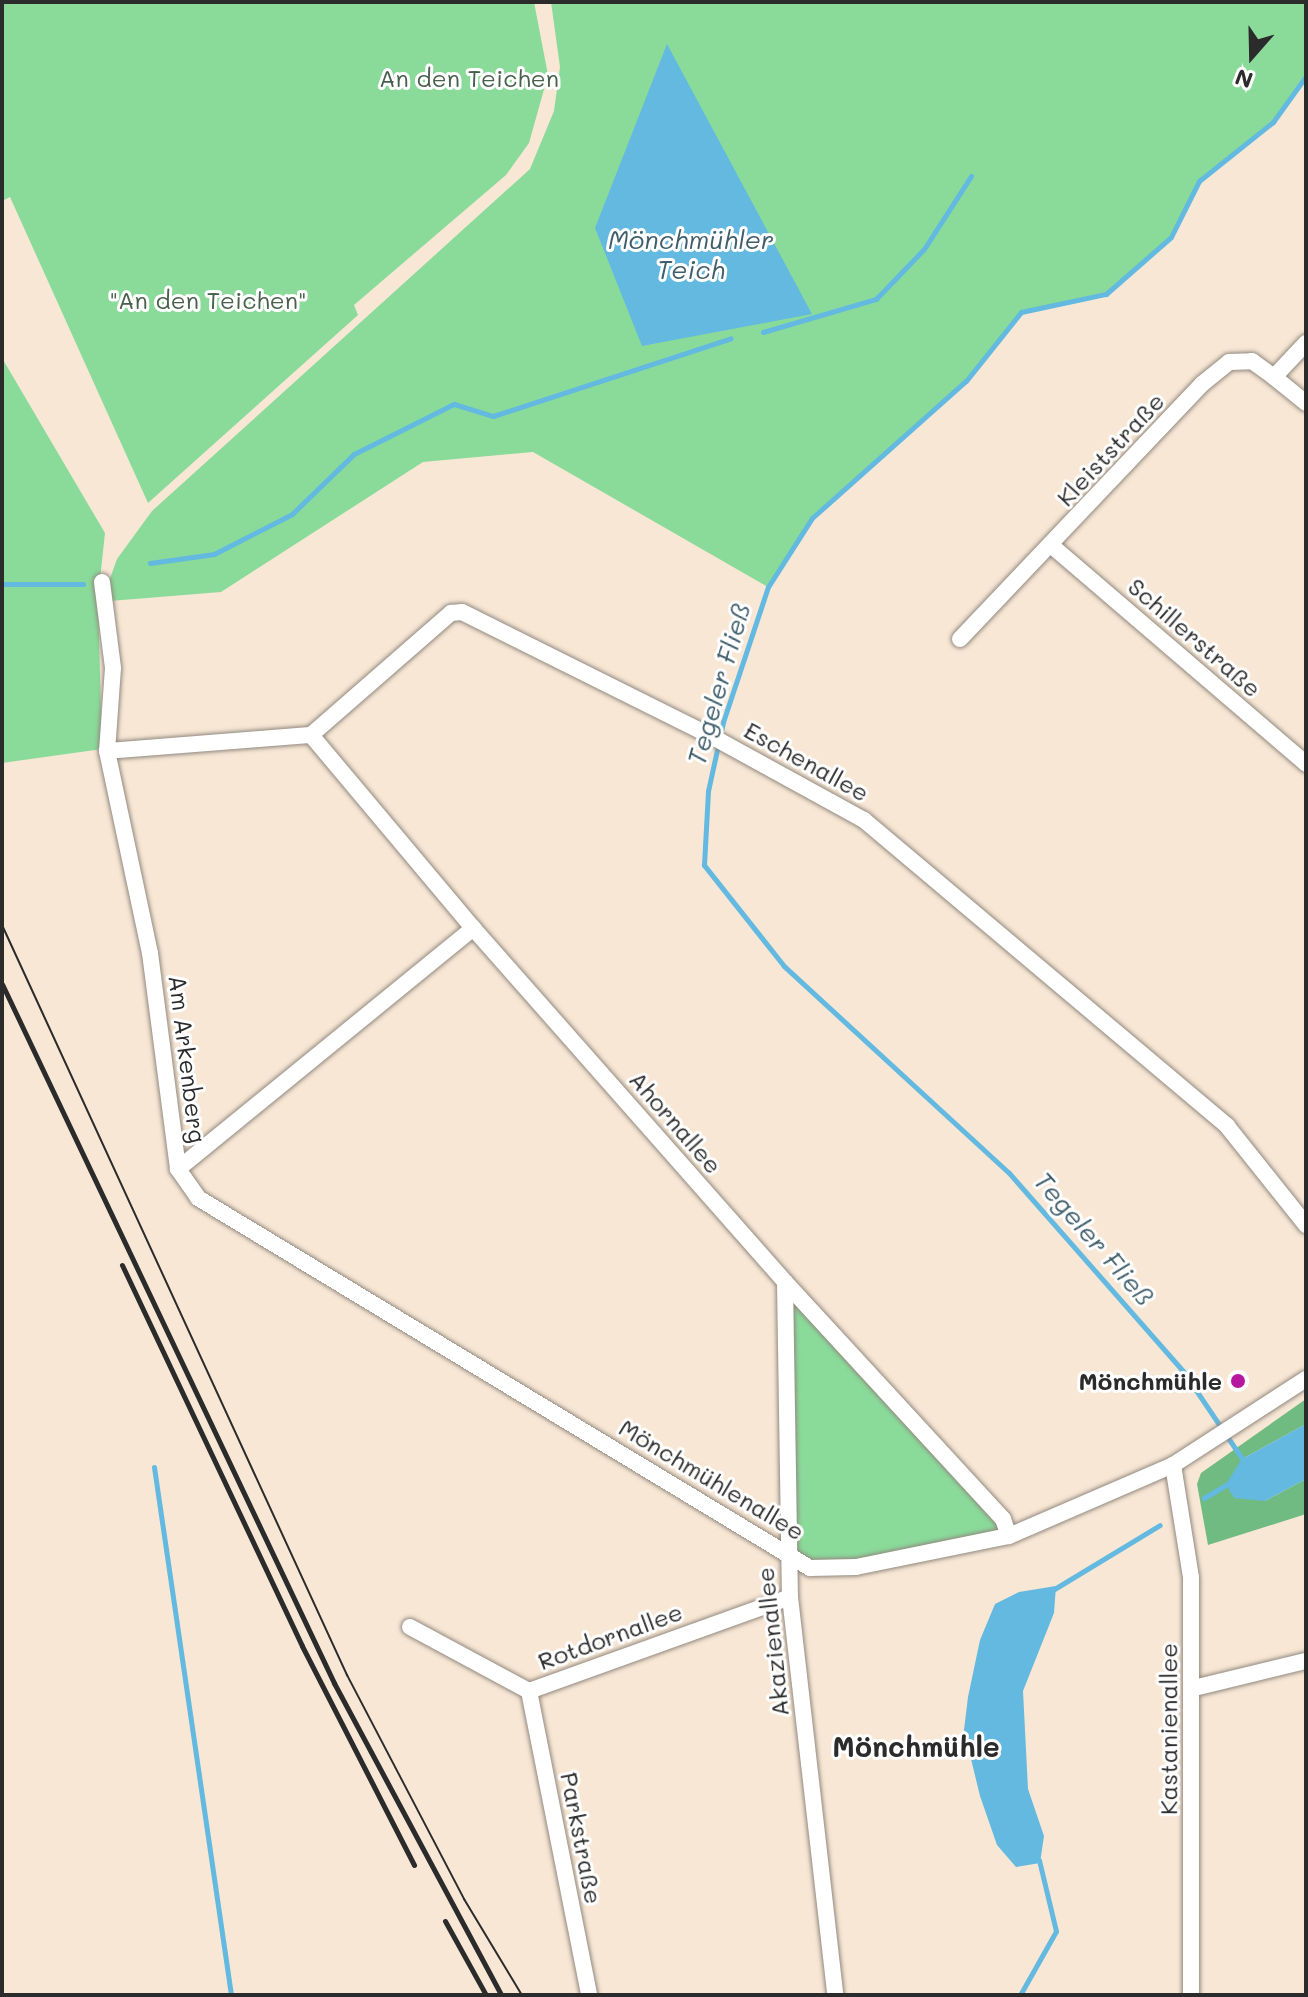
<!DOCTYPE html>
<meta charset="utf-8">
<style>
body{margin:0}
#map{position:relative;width:1308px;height:1997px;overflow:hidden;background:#f8e7d4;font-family:Mali,sans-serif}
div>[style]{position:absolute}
.green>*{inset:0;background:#8adb9a}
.forest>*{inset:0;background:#6fbb82}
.water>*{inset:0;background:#63b9e0}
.stream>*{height:5px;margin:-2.5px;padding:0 2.5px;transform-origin:2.5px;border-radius:2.5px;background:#63b9e0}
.roads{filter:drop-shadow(0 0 2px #928980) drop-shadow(0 0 2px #928980)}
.minor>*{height:16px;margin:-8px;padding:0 8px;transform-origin:8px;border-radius:8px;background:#fff}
.tram>*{height:2px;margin:-1px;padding:0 1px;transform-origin:1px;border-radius:1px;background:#2b2b2b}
.rail>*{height:5px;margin:-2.5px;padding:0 2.5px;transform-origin:2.5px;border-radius:2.5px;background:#2b2b2b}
.dots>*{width:22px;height:22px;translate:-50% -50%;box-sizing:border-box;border:4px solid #fff;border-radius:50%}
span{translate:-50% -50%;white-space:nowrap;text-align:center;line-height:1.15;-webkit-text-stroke:6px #fff;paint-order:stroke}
.park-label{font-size:24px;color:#48604c}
.street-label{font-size:24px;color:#2b2b2b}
.poi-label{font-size:24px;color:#2b2b2b;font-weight:700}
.right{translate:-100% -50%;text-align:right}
.water-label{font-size:26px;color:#3f5d6a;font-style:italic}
.quarter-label{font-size:28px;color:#2b2b2b;font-weight:700}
.frame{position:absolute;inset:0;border:4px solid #2b2b2b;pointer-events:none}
.north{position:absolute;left:1212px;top:16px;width:80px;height:80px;-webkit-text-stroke:6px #fff;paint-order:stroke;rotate:200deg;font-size:22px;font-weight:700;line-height:32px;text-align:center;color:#2b2b2b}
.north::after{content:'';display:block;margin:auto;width:28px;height:36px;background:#2b2b2b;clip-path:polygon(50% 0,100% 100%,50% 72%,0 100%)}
</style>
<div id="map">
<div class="green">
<div style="clip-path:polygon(2px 2px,534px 2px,548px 75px,529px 143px,506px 175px,354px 305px,358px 315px,148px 503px,10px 197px,2px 201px)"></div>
<div style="clip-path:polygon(551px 2px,1306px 2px,1306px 76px,1273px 122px,1199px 181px,1171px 237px,1106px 294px,1020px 313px,966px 381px,812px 518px,768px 587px,533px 452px,423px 462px,221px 592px,110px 601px,108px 584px,117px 559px,152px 511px,530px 169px,554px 111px,560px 67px)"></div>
<div style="clip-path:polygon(2px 358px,105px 533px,98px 598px,102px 749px,2px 763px)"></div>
<div style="clip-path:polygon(787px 1285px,1007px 1536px,811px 1567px,790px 1551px)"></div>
</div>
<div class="forest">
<div style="clip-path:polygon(1306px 1399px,1306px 1424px,1242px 1459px,1265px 1501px,1306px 1479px,1306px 1514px,1208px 1545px,1197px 1484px,1201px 1473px)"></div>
</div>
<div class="water">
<div style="clip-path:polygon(667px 44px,812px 314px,642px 346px,595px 228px)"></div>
<div style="clip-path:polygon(1306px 1424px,1306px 1479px,1265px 1501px,1234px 1498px,1226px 1484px,1242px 1459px)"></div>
<div style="clip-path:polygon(1056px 1586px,1054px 1613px,1023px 1691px,1028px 1789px,1044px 1836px,1040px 1863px,1016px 1867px,997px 1845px,980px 1796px,964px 1730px,968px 1697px,980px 1640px,995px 1604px,1019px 1592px)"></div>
</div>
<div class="stream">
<div style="left:763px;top:332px;width:118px;rotate:-16.3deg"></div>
<div style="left:876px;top:299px;width:69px;rotate:-46.2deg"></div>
<div style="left:924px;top:249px;width:87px;rotate:-57.2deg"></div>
<div style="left:150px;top:563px;width:65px;rotate:-8deg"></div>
<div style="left:214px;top:554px;width:88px;rotate:-27.1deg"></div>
<div style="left:292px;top:514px;width:86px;rotate:-44.1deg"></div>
<div style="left:354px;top:454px;width:112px;rotate:-26.6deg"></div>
<div style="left:454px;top:404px;width:41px;rotate:17.1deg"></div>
<div style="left:493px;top:416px;width:250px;rotate:-18.1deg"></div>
<div style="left:2px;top:584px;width:81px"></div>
<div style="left:1245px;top:1463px;width:111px;rotate:-124deg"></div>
<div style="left:1183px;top:1371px;width:264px;rotate:-131.3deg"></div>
<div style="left:1009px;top:1173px;width:306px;rotate:-137.4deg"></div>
<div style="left:784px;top:966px;width:129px;rotate:-128.4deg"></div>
<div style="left:704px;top:865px;width:74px;rotate:-86.9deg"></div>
<div style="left:708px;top:791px;width:71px;rotate:-77.7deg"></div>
<div style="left:723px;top:722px;width:142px;rotate:-71.6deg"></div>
<div style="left:768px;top:587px;width:82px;rotate:-57.5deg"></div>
<div style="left:812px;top:518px;width:206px;rotate:-41.7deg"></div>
<div style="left:966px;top:381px;width:88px;rotate:-51.4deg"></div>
<div style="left:1021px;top:312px;width:87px;rotate:-12deg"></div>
<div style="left:1106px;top:294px;width:86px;rotate:-41.2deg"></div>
<div style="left:1171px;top:237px;width:63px;rotate:-63.4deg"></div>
<div style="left:1199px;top:181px;width:95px;rotate:-38.6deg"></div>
<div style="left:1273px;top:122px;width:57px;rotate:-54.3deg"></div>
<div style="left:154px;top:1467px;width:534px;rotate:81.7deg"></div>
<div style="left:1204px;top:1498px;width:31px;rotate:-31deg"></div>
<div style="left:1051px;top:1591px;width:127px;rotate:-31.2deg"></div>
<div style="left:1020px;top:1995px;width:73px;rotate:-60.6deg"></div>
<div style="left:1056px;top:1931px;width:73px;rotate:-103.5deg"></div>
</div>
<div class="roads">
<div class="minor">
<div style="left:1274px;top:377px;width:41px;rotate:39.1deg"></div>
<div style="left:1052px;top:546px;width:335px;rotate:40.6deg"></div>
<div style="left:102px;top:582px;width:87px;rotate:82.7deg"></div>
<div style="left:113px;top:668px;width:83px;rotate:94.1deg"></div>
<div style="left:107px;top:751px;width:207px;rotate:78deg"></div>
<div style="left:150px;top:953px;width:218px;rotate:82.6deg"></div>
<div style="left:178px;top:1169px;width:35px;rotate:55deg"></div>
<div style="left:198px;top:1198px;width:715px;rotate:31.16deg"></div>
<div style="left:810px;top:1568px;width:46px;rotate:-1.2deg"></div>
<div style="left:856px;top:1567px;width:156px;rotate:-11.5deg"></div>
<div style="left:1009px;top:1536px;width:179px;rotate:-23.4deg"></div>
<div style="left:1173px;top:1465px;width:158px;rotate:-32.9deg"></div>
<div style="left:960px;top:639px;width:352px;rotate:-46.5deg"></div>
<div style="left:1202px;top:384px;width:35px;rotate:-39deg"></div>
<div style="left:1229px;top:362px;width:23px;rotate:-2deg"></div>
<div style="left:1252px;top:361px;width:27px;rotate:36deg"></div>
<div style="left:1274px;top:377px;width:47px;rotate:-46.7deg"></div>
<div style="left:311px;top:735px;width:252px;rotate:50deg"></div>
<div style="left:473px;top:928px;width:472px;rotate:48.6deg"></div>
<div style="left:785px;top:1282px;width:322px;rotate:47.4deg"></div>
<div style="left:1003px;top:1519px;width:18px;rotate:71deg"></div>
<div style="left:107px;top:751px;width:205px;rotate:-4.5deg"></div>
<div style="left:311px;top:735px;width:186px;rotate:-41.1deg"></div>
<div style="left:451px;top:613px;width:11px;rotate:-5deg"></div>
<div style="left:462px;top:612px;width:280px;rotate:26.5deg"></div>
<div style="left:713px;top:737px;width:172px;rotate:28.8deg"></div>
<div style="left:864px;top:820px;width:475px;rotate:40.1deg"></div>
<div style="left:1227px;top:1126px;width:127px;rotate:51.4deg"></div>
<div style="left:178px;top:1169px;width:381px;rotate:-39.2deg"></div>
<div style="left:785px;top:1282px;width:315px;rotate:89.1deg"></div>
<div style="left:790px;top:1597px;width:401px;rotate:83.5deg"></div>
<div style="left:1173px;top:1465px;width:114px;rotate:80.9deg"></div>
<div style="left:1191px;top:1578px;width:417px;rotate:90deg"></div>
<div style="left:410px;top:1627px;width:135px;rotate:28.3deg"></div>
<div style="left:529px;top:1691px;width:277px;rotate:-19.8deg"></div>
<div style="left:1194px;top:1688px;width:115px;rotate:-13.6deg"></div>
<div style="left:529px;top:1691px;width:310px;rotate:78.8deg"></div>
</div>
</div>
<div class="tram">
<div style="left:2px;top:925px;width:826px;rotate:65.3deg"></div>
<div style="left:347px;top:1675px;width:253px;rotate:62.4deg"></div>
<div style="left:464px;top:1899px;width:112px;rotate:58.9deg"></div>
</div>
<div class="rail">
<div style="left:2px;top:984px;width:774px;rotate:64.59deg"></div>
<div style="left:334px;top:1683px;width:354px;rotate:61.8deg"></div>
<div style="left:122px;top:1265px;width:421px;rotate:64.7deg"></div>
<div style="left:302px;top:1646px;width:246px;rotate:62.9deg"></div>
<div style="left:445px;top:1921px;width:85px;rotate:61deg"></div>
</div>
<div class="dots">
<div style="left:1238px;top:1381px;background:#b5179e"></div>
</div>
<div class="park-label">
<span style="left:469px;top:78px">An den Teichen</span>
<span style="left:208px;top:300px">"An den Teichen"</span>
</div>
<div class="street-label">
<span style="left:1110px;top:449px;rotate:-47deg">Kleiststraße</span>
<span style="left:1195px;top:637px;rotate:41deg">Schillerstraße</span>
<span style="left:807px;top:761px;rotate:29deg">Eschenallee</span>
<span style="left:188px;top:1059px;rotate:83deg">Am Arkenberg</span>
<span style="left:676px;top:1122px;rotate:49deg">Ahornallee</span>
<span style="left:712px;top:1479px;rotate:31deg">Mönchmühlenallee</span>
<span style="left:610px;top:1636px;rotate:-20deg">Rotdornallee</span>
<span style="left:772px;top:1642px;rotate:-96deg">Akazienallee</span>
<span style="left:1168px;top:1729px;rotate:-90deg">Kastanienallee</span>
<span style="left:582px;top:1838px;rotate:79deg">Parkstraße</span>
</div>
<div class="poi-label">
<span class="right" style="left:1222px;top:1381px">Mönchmühle</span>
</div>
<div class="water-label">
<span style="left:691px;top:255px">Mönchmühler<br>Teich</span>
<span style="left:719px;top:684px;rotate:-74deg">Tegeler Fließ</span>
<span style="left:1094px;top:1239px;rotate:49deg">Tegeler Fließ</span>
</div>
<div class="quarter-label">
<span style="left:916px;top:1746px">Mönchmühle</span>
</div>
<div class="frame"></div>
<div class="north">N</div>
</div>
